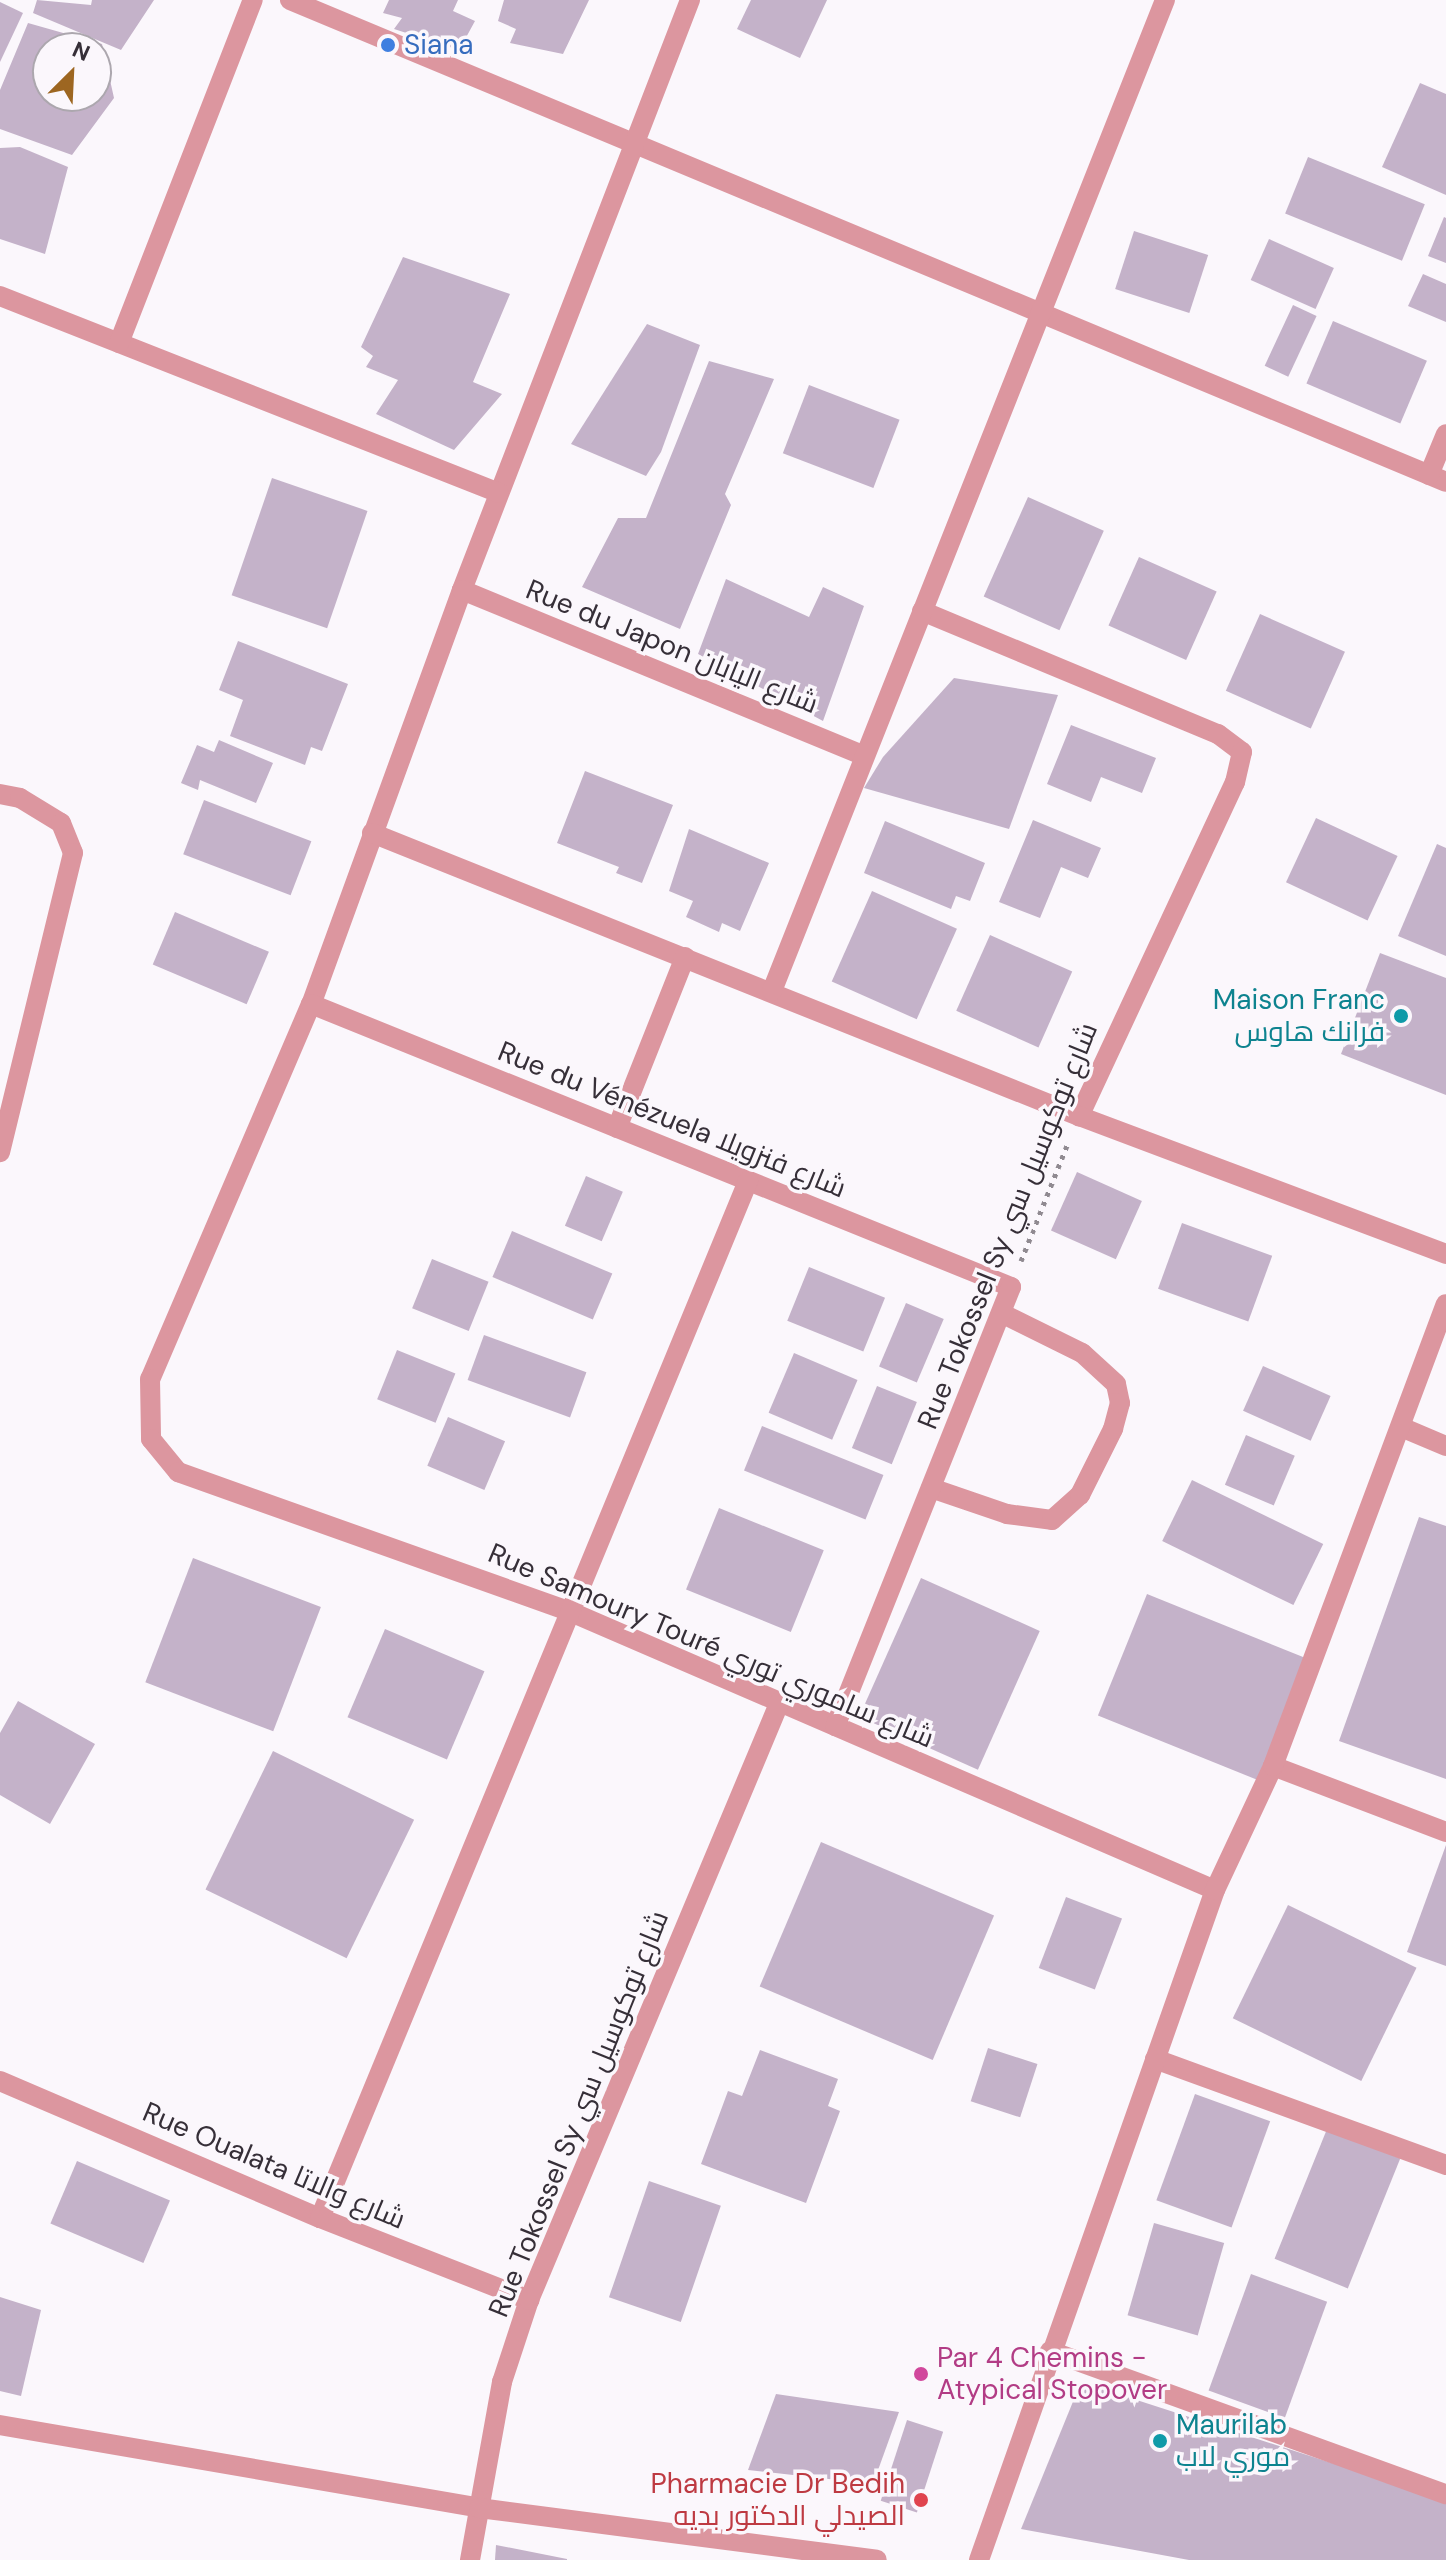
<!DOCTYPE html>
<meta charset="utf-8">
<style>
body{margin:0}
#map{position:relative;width:1446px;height:2560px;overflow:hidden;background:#fbf7fc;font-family:"DM Sans",Cairo,sans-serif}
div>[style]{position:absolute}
.building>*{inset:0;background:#c4b2c9;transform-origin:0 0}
.path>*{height:5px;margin-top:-2.5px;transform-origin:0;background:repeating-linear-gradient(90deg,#908a91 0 4px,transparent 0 10px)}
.service>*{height:20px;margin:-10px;padding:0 10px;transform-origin:10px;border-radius:10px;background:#dc969f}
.minor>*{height:20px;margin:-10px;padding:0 10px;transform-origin:10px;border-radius:10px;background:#dc969f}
.tertiary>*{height:20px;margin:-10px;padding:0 10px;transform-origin:10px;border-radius:10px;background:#dc969f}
.dots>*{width:22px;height:22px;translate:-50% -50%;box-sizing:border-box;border:4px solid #fbf7fc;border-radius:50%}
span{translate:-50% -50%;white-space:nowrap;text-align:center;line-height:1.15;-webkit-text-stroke:7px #fbf7fc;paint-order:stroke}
.shop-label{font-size:28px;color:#366cbe}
.left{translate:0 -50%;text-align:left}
.street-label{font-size:28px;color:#362f38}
.culture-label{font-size:28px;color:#0d838f}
.right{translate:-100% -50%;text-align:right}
.hotel-label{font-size:28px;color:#b23c85}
.health-label{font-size:28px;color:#be3a42}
.north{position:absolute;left:32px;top:32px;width:80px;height:80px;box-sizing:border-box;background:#fbf7fc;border:2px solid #aca7ae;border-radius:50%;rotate:24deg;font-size:22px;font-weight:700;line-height:32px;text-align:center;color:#362f38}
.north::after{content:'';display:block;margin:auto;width:28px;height:36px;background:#9d6621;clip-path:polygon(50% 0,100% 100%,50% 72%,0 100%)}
</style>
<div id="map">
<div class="building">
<div style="clip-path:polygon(37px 0,91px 5px,92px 0,154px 0,121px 50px,33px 13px)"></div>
<div style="clip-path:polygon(389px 0,458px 0,453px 11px,475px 21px,463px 43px,451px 37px,453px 48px,394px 29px,402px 18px,383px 13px)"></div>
<div style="clip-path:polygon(504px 0,589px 0,563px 54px,510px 43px,516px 29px,498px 21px)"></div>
<div style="clip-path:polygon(751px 0,827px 0,800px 58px,737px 29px)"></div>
<div style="clip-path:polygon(0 2px,23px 13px,0 62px)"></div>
<div style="clip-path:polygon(evenodd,28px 23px,102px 44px,114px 98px,72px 155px,0 129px,0 90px,28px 23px,48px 48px,96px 48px,96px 96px,48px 96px,48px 48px)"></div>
<div style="clip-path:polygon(1420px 83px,1446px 94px,1446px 195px,1382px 167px)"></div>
<div style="clip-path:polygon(20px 147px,68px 167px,45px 254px,0 239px,0 148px)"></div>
<div style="left:1308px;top:157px;width:126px;height:61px;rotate:22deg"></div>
<div style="clip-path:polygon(1444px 217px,1446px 218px,1446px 263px,1428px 256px)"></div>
<div style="left:1134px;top:231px;width:78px;height:61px;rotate:18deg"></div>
<div style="left:1269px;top:239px;width:71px;height:45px;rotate:24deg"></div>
<div style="clip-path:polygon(403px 257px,510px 294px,473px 382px,502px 394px,454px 450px,376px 414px,398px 380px,366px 367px,373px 356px,361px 347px)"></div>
<div style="clip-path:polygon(1423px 274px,1446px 284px,1446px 322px,1408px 306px)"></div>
<div style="left:1293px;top:305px;width:26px;height:67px;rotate:25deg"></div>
<div style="left:1333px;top:321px;width:102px;height:68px;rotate:23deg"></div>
<div style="clip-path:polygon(647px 324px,700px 345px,661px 452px,646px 476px,571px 444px)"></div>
<div style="clip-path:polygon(709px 361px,774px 379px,725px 494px,731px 505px,680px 629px,582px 587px,618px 518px,646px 518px)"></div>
<div style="left:809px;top:385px;width:97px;height:73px;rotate:21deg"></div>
<div style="left:272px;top:478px;width:101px;height:124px;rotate:19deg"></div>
<div style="left:1028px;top:497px;width:83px;height:109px;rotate:24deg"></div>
<div style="left:1139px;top:557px;width:85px;height:75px;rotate:24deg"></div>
<div style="clip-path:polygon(726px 579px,809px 617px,823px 587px,864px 606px,823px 721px,698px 654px)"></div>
<div style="left:1260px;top:614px;width:93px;height:84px;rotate:24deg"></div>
<div style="clip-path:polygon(238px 641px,348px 684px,322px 751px,311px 747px,305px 765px,230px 736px,243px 700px,219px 690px)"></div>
<div style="clip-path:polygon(954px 678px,1058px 695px,1009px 829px,864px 788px,883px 757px)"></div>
<div style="clip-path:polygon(1071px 725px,1156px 758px,1142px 793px,1101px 777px,1091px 802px,1047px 784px)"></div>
<div style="clip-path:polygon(219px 740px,273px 763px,256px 803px,200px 780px,198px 790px,181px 783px,197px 745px,214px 752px)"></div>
<div style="clip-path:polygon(585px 771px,673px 805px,642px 883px,616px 873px,619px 867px,557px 843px)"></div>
<div style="left:204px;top:800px;width:115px;height:58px;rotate:21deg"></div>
<div style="left:1316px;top:818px;width:90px;height:71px;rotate:25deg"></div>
<div style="clip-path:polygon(1033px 820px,1101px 848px,1088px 878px,1061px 867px,1040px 918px,999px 902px)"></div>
<div style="clip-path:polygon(885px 821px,985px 863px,970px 901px,956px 896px,951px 909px,864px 873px)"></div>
<div style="clip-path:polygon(689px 829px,769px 863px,740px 931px,722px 923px,719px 932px,686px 917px,693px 901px,669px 891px)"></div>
<div style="clip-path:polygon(1437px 844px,1446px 848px,1446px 956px,1398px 936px)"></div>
<div style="left:872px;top:891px;width:93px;height:99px;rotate:24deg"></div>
<div style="left:175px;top:912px;width:102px;height:57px;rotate:23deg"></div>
<div style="left:990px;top:935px;width:90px;height:83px;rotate:24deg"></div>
<div style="clip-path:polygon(1380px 953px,1446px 978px,1446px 1095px,1341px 1054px)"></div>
<div style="left:1077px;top:1172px;width:71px;height:64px;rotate:24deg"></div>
<div style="left:586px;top:1176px;width:40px;height:54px;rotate:23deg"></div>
<div style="left:1182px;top:1223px;width:96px;height:70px;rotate:20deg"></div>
<div style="left:512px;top:1231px;width:109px;height:50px;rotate:23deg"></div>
<div style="left:432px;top:1259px;width:61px;height:53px;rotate:22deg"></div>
<div style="left:809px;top:1267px;width:82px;height:58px;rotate:22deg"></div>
<div style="left:906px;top:1303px;width:41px;height:69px;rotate:23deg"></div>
<div style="left:484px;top:1335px;width:109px;height:48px;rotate:20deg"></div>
<div style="left:397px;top:1350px;width:63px;height:53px;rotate:22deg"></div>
<div style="left:794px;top:1353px;width:69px;height:65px;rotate:23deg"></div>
<div style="left:1263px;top:1366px;width:74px;height:49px;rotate:24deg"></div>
<div style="left:877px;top:1386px;width:43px;height:67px;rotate:22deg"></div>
<div style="left:448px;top:1417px;width:62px;height:53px;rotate:23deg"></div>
<div style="left:762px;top:1426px;width:131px;height:48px;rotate:22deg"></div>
<div style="left:1246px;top:1435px;width:53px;height:54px;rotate:23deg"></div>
<div style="left:1192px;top:1480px;width:146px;height:68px;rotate:26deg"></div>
<div style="left:719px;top:1508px;width:113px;height:88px;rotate:22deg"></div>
<div style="clip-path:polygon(1419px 1517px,1446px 1526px,1446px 1779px,1339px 1741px)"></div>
<div style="left:193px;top:1558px;width:137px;height:133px;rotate:21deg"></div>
<div style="left:921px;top:1578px;width:130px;height:152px;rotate:24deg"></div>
<div style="left:1147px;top:1594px;width:173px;height:131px;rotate:22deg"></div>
<div style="left:385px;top:1629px;width:108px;height:96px;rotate:23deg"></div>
<div style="clip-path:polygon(18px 1701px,95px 1744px,50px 1824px,0 1795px,0 1733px)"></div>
<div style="left:273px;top:1751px;width:157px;height:154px;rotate:26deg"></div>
<div style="left:821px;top:1842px;width:188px;height:157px;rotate:23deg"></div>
<div style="clip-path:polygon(1446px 1845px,1446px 1966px,1407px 1952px)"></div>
<div style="left:1066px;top:1897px;width:60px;height:76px;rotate:21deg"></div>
<div style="left:1288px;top:1905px;width:143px;height:126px;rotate:26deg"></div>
<div style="left:988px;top:2048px;width:52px;height:56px;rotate:18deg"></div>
<div style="clip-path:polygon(760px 2050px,838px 2079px,828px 2106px,840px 2111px,806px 2203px,701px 2164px,728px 2091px,742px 2096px)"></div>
<div style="left:1195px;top:2094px;width:80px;height:113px;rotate:20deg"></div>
<div style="left:1327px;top:2129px;width:79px;height:140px;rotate:22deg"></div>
<div style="left:77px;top:2161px;width:101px;height:68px;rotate:23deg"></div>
<div style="left:649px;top:2181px;width:76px;height:123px;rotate:19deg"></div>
<div style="left:1154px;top:2223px;width:73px;height:96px;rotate:16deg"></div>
<div style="left:1251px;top:2274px;width:81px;height:124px;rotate:20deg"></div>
<div style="clip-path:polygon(0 2297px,41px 2310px,21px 2396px,0 2391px)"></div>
<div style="clip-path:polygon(1081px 2382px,1446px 2500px,1446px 2560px,1189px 2560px,1021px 2529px)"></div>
<div style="clip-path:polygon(776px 2394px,899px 2412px,873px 2484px,748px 2470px)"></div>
<div style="left:907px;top:2420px;width:38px;height:85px;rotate:18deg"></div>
<div style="clip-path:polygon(496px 2545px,567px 2559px,567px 2560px,495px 2560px)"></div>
</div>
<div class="path">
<div style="left:1021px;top:1261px;width:127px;rotate:-68.3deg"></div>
</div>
<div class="service">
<div style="left:931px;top:1488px;width:80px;rotate:18.9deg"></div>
<div style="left:1007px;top:1514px;width:45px;rotate:7.6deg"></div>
<div style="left:1052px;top:1520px;width:38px;rotate:-42deg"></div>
<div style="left:1080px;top:1495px;width:74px;rotate:-63.4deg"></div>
<div style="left:1113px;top:1429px;width:27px;rotate:-75deg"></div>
<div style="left:1120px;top:1403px;width:19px;rotate:-102deg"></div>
<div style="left:1116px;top:1384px;width:46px;rotate:-137.6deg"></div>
<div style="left:1082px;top:1353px;width:90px;rotate:-153.7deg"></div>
</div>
<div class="minor">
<div style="left:290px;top:0;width:1252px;rotate:22.63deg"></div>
<div style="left:690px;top:0;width:633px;rotate:111.13deg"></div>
<div style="left:462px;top:590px;width:441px;rotate:110deg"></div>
<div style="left:311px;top:1004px;width:408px;rotate:113.2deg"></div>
<div style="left:150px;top:1379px;width:60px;rotate:89deg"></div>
<div style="left:151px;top:1439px;width:43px;rotate:50.7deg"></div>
<div style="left:178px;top:1472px;width:417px;rotate:19.6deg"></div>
<div style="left:571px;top:1612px;width:701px;rotate:23.35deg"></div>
<div style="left:0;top:296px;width:536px;rotate:21.54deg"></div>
<div style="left:119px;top:343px;width:368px;rotate:-68.7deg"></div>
<div style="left:1429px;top:475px;width:44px;rotate:-67.5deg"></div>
<div style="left:462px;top:590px;width:433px;rotate:22.4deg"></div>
<div style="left:922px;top:611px;width:321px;rotate:22.6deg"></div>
<div style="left:1218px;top:734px;width:30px;rotate:37deg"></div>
<div style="left:1242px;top:752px;width:31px;rotate:103deg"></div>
<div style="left:1235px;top:782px;width:369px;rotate:115deg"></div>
<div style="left:0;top:794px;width:20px;rotate:11deg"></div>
<div style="left:20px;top:798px;width:48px;rotate:31.4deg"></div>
<div style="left:61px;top:823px;width:32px;rotate:68deg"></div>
<div style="left:73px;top:853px;width:308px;rotate:103.7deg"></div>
<div style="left:372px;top:833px;width:762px;rotate:21.82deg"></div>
<div style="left:1079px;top:1116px;width:392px;rotate:20.6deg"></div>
<div style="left:772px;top:991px;width:1066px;rotate:-68.37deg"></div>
<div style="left:311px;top:1004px;width:755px;rotate:22.01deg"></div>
<div style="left:1011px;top:1287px;width:473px;rotate:111.8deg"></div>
<div style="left:617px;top:1128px;width:184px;rotate:-68.3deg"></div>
<div style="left:1401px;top:1427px;width:49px;rotate:22.9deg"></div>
<div style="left:1273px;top:1766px;width:185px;rotate:20.9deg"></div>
<div style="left:1155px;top:2059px;width:310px;rotate:20deg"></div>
<div style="left:0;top:2081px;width:348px;rotate:23.2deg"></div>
<div style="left:320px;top:2218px;width:225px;rotate:21.4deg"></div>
<div style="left:320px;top:2218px;width:1122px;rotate:-67.57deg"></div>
<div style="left:1050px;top:2351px;width:421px;rotate:19.9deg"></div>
<div style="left:470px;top:2560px;width:181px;rotate:-79.8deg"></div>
<div style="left:502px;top:2382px;width:86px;rotate:-71.8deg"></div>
<div style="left:529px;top:2300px;width:649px;rotate:-67.26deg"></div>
<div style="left:979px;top:2560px;width:710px;rotate:-70.6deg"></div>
<div style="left:1215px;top:1890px;width:137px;rotate:-64.9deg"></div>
<div style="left:1273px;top:1766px;width:493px;rotate:-69.5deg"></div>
</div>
<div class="tertiary">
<div style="left:0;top:2425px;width:486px;rotate:9.8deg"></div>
<div style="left:479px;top:2508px;width:401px;rotate:7.4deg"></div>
</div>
<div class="dots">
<div style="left:388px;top:45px;background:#3f7fe0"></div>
<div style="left:1401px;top:1016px;background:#0f9aa8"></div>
<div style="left:921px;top:2374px;background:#d1479c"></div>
<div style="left:1160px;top:2441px;background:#0f9aa8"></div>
<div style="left:921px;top:2500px;background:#e0444e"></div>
</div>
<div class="shop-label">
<span class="left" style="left:404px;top:45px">Siana</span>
</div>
<div class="street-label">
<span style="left:672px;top:647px;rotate:22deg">Rue du Japon شارع اليابان</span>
<span style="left:672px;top:1120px;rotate:22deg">Rue du Vénézuela شارع فنزويلا</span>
<span style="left:1008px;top:1226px;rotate:-68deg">Rue Tokossel Sy شارع توكوسيل سي</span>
<span style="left:711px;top:1646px;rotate:23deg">Rue Samoury Touré شارع ساموري توري</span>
<span style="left:579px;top:2114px;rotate:-68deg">Rue Tokossel Sy شارع توكوسيل سي</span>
<span style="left:274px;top:2166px;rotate:23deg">Rue Oualata شارع والاتا</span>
</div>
<div class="culture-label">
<span class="right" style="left:1385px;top:1016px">Maison Franc<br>فرانك هاوس</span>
<span class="left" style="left:1176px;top:2441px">Maurilab<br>موري لاب</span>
</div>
<div class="hotel-label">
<span class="left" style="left:937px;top:2374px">Par 4 Chemins -<br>Atypical Stopover</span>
</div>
<div class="health-label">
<span class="right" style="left:905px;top:2500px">Pharmacie Dr Bedih<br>الصيدلي الدكتور بديه</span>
</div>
<div class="north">N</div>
</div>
